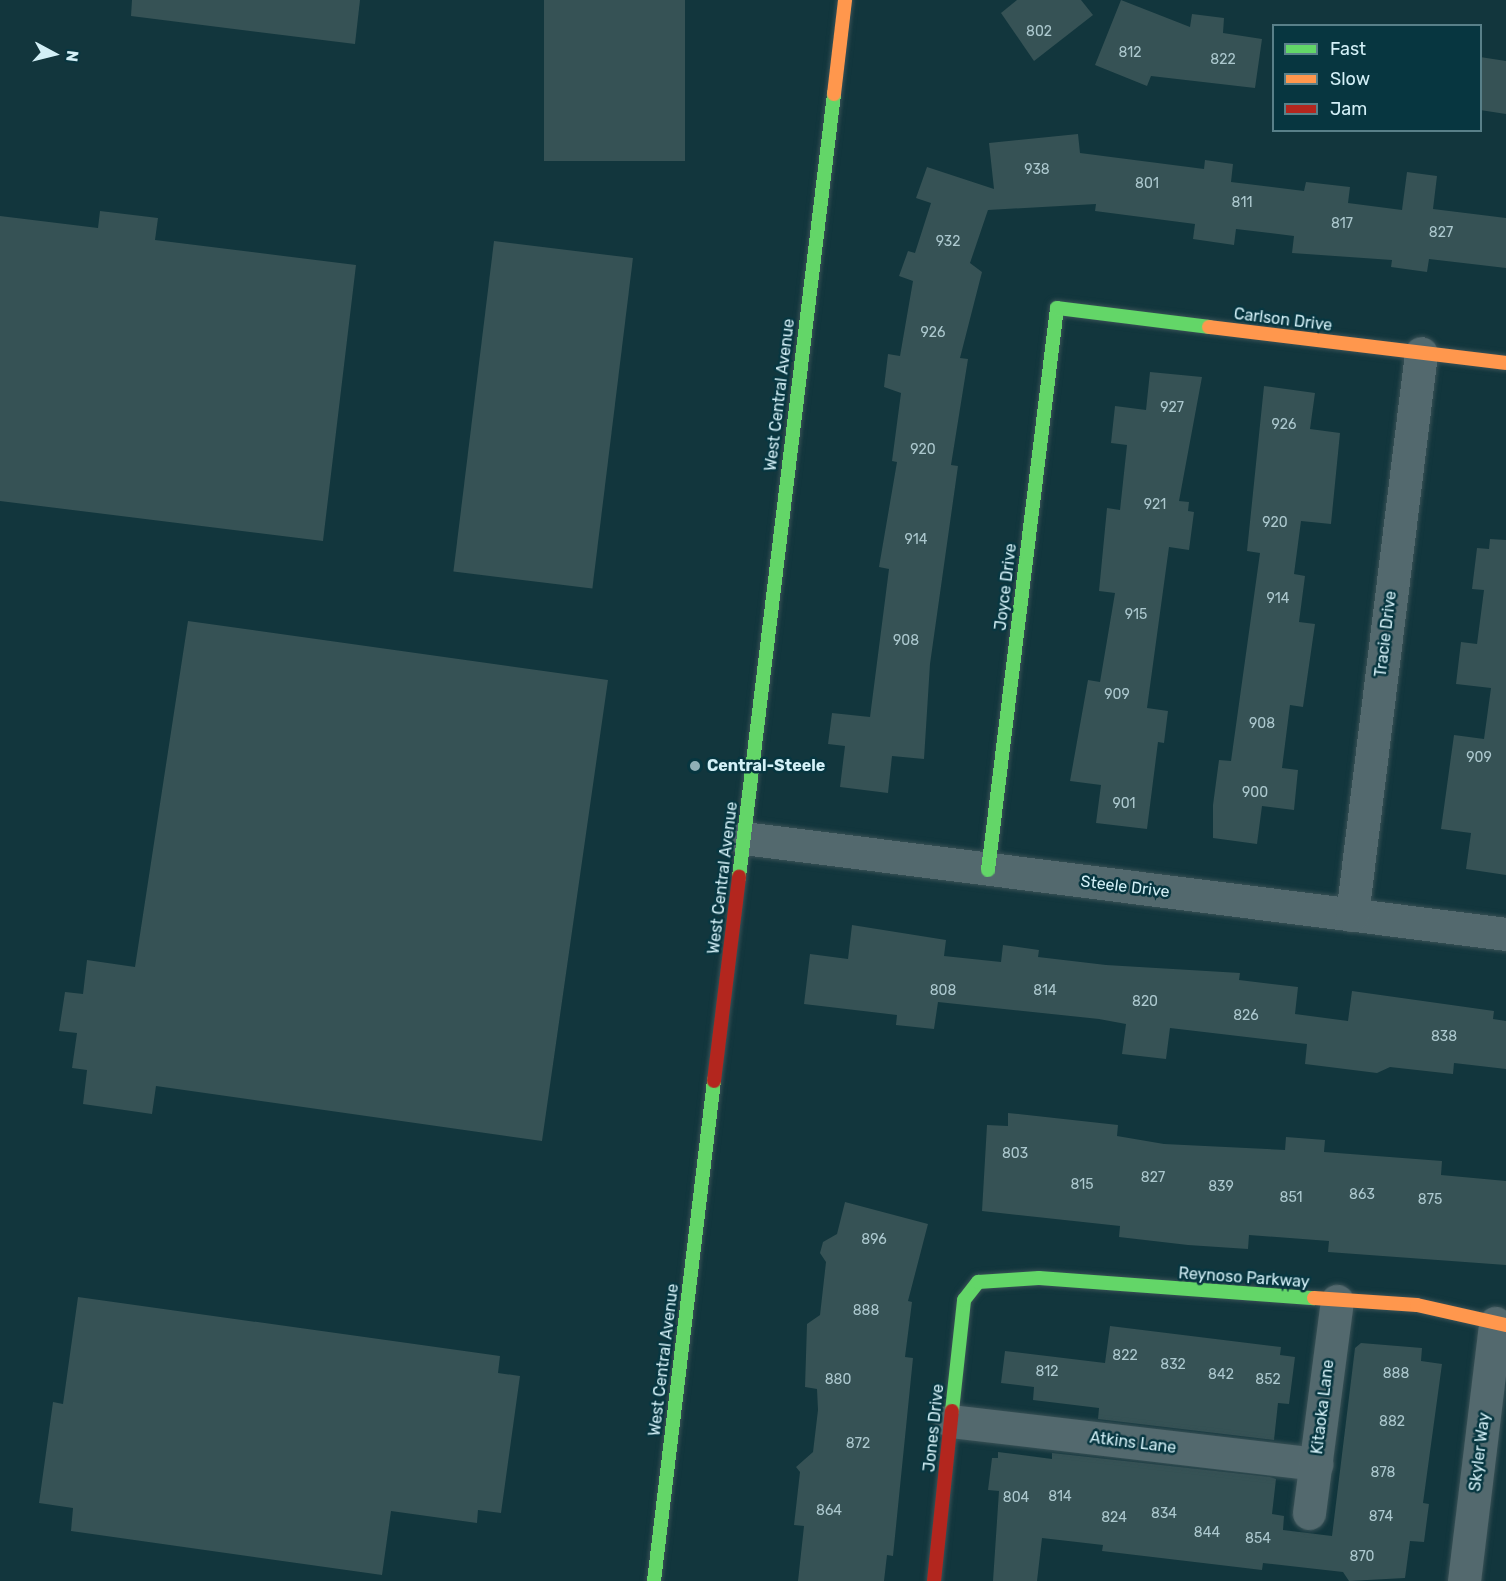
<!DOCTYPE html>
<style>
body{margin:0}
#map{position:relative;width:1506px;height:1581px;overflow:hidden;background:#12363d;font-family:Rubik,sans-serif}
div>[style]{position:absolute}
.building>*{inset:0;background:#365255;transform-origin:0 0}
.roads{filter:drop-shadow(0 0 2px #395156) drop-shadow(0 0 2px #395156)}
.street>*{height:33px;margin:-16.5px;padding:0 16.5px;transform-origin:16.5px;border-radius:16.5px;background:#53696e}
.fast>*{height:14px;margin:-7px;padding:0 7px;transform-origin:7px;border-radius:7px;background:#63d668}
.slow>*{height:14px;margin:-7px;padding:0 7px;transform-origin:7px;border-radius:7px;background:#ff974d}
.jam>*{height:14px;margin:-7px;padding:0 7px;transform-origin:7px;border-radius:7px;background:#b3261e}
.dots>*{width:16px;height:16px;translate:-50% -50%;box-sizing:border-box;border:3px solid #073640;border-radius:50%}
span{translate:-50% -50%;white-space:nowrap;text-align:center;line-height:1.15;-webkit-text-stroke:5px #073640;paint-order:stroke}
.number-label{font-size:14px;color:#acc8ce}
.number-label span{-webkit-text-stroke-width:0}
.street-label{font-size:16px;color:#d3f0f7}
.poi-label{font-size:16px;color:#d3f0f7;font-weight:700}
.left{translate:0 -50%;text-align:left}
.legend{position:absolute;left:1272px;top:24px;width:210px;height:108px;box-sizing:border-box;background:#073640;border:2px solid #598089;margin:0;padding:8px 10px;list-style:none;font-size:18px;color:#d3f0f7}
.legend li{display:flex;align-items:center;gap:12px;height:30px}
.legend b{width:30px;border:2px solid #598089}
.north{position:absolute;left:24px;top:24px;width:60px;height:60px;-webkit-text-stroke:4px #073640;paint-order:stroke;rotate:97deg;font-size:16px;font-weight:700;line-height:24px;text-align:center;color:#d3f0f7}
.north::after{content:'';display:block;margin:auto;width:21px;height:27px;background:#d3f0f7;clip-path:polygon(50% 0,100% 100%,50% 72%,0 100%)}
</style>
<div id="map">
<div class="building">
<div style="clip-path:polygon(132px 0,360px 0,355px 44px,131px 16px)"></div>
<div style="left:544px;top:0;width:141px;height:161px"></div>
<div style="clip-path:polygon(1017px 0,1081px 0,1093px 15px,1034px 61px,1001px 13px)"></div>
<div style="clip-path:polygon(1121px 0,1190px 27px,1192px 14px,1224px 18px,1223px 33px,1262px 39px,1255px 88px,1151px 76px,1147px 86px,1095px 65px)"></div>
<div style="clip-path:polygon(1480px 57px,1506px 61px,1506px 114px,1480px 110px)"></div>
<div style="clip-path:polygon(1078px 134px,1080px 153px,1204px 169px,1205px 160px,1233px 164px,1231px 182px,1304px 191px,1306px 182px,1350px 187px,1348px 203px,1402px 210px,1407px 172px,1437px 176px,1433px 209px,1506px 218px,1506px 268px,1429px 259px,1427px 272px,1391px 267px,1392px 260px,1292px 253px,1294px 236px,1236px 229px,1234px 245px,1193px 239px,1195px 224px,1095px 211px,1096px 204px,988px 210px,970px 263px,982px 272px,960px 358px,968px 359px,951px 465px,958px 466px,930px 664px,924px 759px,892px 756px,888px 793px,840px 787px,845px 746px,828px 744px,832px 713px,870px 717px,889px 569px,879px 567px,897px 462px,892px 461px,901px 393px,884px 387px,888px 354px,900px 356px,913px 281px,899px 276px,908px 251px,915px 253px,931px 203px,916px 198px,927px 167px,994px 189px,989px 143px)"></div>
<div style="clip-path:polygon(100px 211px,158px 218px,155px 240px,356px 265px,323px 541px,0 501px,0 216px,98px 228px)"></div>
<div style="left:494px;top:241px;width:140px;height:333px;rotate:7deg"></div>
<div style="clip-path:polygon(1150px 372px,1202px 377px,1179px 501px,1189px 502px,1188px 511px,1194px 512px,1189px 550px,1169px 547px,1147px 708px,1168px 711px,1164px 743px,1158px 742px,1147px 829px,1096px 823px,1101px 785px,1070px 781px,1088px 680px,1100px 682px,1115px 593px,1099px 591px,1107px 508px,1120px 510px,1127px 445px,1111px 443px,1115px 406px,1146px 410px)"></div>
<div style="clip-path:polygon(1264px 386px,1315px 393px,1310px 429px,1340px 433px,1331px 524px,1301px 521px,1294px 574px,1305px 576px,1299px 622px,1315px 624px,1303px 707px,1290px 705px,1282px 768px,1298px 770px,1294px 810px,1262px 806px,1257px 844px,1213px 838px,1213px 805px,1219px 760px,1231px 761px,1260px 553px,1247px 551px)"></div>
<div style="clip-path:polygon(1490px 539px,1506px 540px,1506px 875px,1466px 869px,1471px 833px,1441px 829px,1454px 735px,1484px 739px,1491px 688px,1456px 684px,1461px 642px,1477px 644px,1484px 590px,1472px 589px,1477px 548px,1489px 549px)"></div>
<div style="clip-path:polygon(188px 621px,608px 680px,542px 1141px,156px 1086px,152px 1114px,83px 1104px,87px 1070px,72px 1068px,77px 1033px,59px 1031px,65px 992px,83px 994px,87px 960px,135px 967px)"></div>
<div style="clip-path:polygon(852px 925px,946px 940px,944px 956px,1001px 962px,1003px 945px,1039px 950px,1038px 957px,1106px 965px,1240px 973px,1239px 980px,1298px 987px,1295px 1014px,1348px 1021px,1352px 991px,1494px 1011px,1493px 1019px,1506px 1021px,1506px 1069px,1454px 1063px,1453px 1074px,1390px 1067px,1377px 1073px,1305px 1064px,1307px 1044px,1170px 1028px,1166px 1059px,1122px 1054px,1126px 1024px,1099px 1019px,938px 1002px,934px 1029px,896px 1025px,897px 1015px,804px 1004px,810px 954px,848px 959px)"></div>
<div style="clip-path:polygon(1008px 1113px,1118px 1125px,1117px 1136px,1164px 1144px,1285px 1150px,1286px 1137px,1325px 1140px,1324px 1152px,1442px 1161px,1441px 1175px,1506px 1181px,1506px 1265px,1328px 1252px,1329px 1241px,1249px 1235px,1248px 1249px,1188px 1245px,1119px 1237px,1120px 1226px,982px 1211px,987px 1125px,1008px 1126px)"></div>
<div style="clip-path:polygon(845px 1202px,928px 1224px,908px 1301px,912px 1302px,905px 1357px,913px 1358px,893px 1556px,887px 1555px,884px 1581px,798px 1581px,804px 1526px,794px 1525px,800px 1472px,796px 1467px,813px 1452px,818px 1410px,817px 1389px,805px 1387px,807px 1324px,820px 1315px,826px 1262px,820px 1253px,823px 1242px,837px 1234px)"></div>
<div style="clip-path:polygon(78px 1297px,500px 1356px,498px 1373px,520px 1376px,501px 1513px,478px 1510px,477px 1523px,391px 1511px,382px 1575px,71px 1531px,73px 1508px,39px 1503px,53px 1402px,63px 1404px)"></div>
<div style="clip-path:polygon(1110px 1326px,1281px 1347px,1280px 1355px,1295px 1357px,1289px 1404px,1278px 1403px,1274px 1440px,1098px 1419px,1099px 1408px,1033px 1400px,1034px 1387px,1001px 1383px,1005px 1351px,1105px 1363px)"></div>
<div style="clip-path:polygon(1361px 1343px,1422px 1348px,1421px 1361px,1442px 1364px,1423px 1503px,1429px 1504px,1424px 1542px,1410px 1541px,1405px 1578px,1349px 1581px,1343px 1572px,1263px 1563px,1262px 1570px,1102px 1551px,1103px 1545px,1042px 1538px,1037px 1581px,993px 1581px,999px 1491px,988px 1490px,992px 1458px,998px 1458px,998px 1452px,1052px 1459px,1052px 1453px,1270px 1477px,1276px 1479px,1272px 1514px,1284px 1516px,1283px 1530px,1332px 1536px,1355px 1348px)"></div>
</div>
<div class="roads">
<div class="street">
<div style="left:744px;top:838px;width:768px;rotate:7.18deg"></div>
<div style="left:1352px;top:915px;width:566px;rotate:-83deg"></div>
<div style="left:951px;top:1421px;width:368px;rotate:6.7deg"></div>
<div style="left:1309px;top:1513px;width:214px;rotate:-82.5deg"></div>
<div style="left:1464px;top:1581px;width:260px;rotate:-83.1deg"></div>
</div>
<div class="fast">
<div style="left:988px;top:870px;width:566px;rotate:-83deg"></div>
<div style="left:1057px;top:308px;width:153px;rotate:7.1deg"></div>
<div style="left:739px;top:877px;width:789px;rotate:-83.08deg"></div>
<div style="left:952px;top:1411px;width:112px;rotate:-83.8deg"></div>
<div style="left:964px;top:1300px;width:23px;rotate:-52deg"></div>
<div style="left:978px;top:1282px;width:61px;rotate:-3.8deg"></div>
<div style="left:1039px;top:1278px;width:276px;rotate:4.2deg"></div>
<div style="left:654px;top:1581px;width:504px;rotate:-83.16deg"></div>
</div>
<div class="slow">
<div style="left:834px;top:94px;width:95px;rotate:-83.3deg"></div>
<div style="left:1209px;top:327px;width:299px;rotate:6.9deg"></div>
<div style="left:1314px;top:1298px;width:103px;rotate:3.9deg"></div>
<div style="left:1417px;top:1305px;width:91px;rotate:12.7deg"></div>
</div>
<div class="jam">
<div style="left:714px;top:1081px;width:206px;rotate:-83deg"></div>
<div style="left:934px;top:1581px;width:171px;rotate:-84deg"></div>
</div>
</div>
<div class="dots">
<div style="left:695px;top:766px;background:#8fafb6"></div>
</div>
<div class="number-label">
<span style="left:1039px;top:32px">802</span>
<span style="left:1130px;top:53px">812</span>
<span style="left:1223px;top:60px">822</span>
<span style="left:1037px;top:170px">938</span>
<span style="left:1147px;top:184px">801</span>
<span style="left:1242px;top:203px">811</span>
<span style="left:1342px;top:224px">817</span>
<span style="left:1441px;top:233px">827</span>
<span style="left:948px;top:242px">932</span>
<span style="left:933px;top:333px">926</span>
<span style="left:1172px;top:408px">927</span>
<span style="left:1284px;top:425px">926</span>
<span style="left:923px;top:450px">920</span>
<span style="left:1155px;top:505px">921</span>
<span style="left:1275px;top:523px">920</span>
<span style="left:916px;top:540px">914</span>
<span style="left:1278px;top:599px">914</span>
<span style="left:1136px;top:615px">915</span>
<span style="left:906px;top:641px">908</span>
<span style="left:1117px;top:695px">909</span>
<span style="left:1262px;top:724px">908</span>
<span style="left:1479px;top:758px">909</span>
<span style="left:1255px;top:793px">900</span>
<span style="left:1124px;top:804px">901</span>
<span style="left:943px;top:991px">808</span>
<span style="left:1045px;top:991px">814</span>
<span style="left:1145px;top:1002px">820</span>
<span style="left:1246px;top:1016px">826</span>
<span style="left:1444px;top:1037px">838</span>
<span style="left:1015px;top:1154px">803</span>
<span style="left:1153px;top:1178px">827</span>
<span style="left:1082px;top:1185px">815</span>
<span style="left:1221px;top:1187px">839</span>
<span style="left:1362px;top:1195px">863</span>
<span style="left:1291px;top:1198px">851</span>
<span style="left:1430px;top:1200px">875</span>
<span style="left:874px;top:1240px">896</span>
<span style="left:866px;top:1311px">888</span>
<span style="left:1125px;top:1356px">822</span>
<span style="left:1173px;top:1365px">832</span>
<span style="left:1047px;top:1372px">812</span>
<span style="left:1396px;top:1374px">888</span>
<span style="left:1221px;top:1375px">842</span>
<span style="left:838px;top:1380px">880</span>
<span style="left:1268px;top:1380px">852</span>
<span style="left:1392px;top:1422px">882</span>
<span style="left:858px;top:1444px">872</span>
<span style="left:1383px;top:1473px">878</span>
<span style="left:1060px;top:1497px">814</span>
<span style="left:1016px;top:1498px">804</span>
<span style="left:829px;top:1511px">864</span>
<span style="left:1164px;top:1514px">834</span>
<span style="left:1381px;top:1517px">874</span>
<span style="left:1114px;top:1518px">824</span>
<span style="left:1207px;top:1533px">844</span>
<span style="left:1258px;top:1539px">854</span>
<span style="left:1362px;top:1557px">870</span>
</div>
<div class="street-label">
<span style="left:1283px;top:320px;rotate:7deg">Carlson Drive</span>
<span style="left:780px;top:395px;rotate:-83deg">West Central Avenue</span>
<span style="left:1006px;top:587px;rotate:-83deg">Joyce Drive</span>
<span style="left:1386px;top:634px;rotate:-83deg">Tracie Drive</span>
<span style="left:723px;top:878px;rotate:-83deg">West Central Avenue</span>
<span style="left:1125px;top:887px;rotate:7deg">Steele Drive</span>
<span style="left:1244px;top:1278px;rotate:4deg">Reynoso Parkway</span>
<span style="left:664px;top:1360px;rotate:-83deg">West Central Avenue</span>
<span style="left:1323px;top:1407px;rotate:-83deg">Kitaoka Lane</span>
<span style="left:934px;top:1428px;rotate:-84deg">Jones Drive</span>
<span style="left:1133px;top:1443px;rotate:7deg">Atkins Lane</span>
<span style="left:1480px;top:1452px;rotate:-83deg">Skyler Way</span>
</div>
<div class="poi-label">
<span class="left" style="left:707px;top:766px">Central-Steele</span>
</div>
<ul class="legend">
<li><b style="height:8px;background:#63d668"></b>Fast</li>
<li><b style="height:8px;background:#ff974d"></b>Slow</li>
<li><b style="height:8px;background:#b3261e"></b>Jam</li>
</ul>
<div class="north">N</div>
</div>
